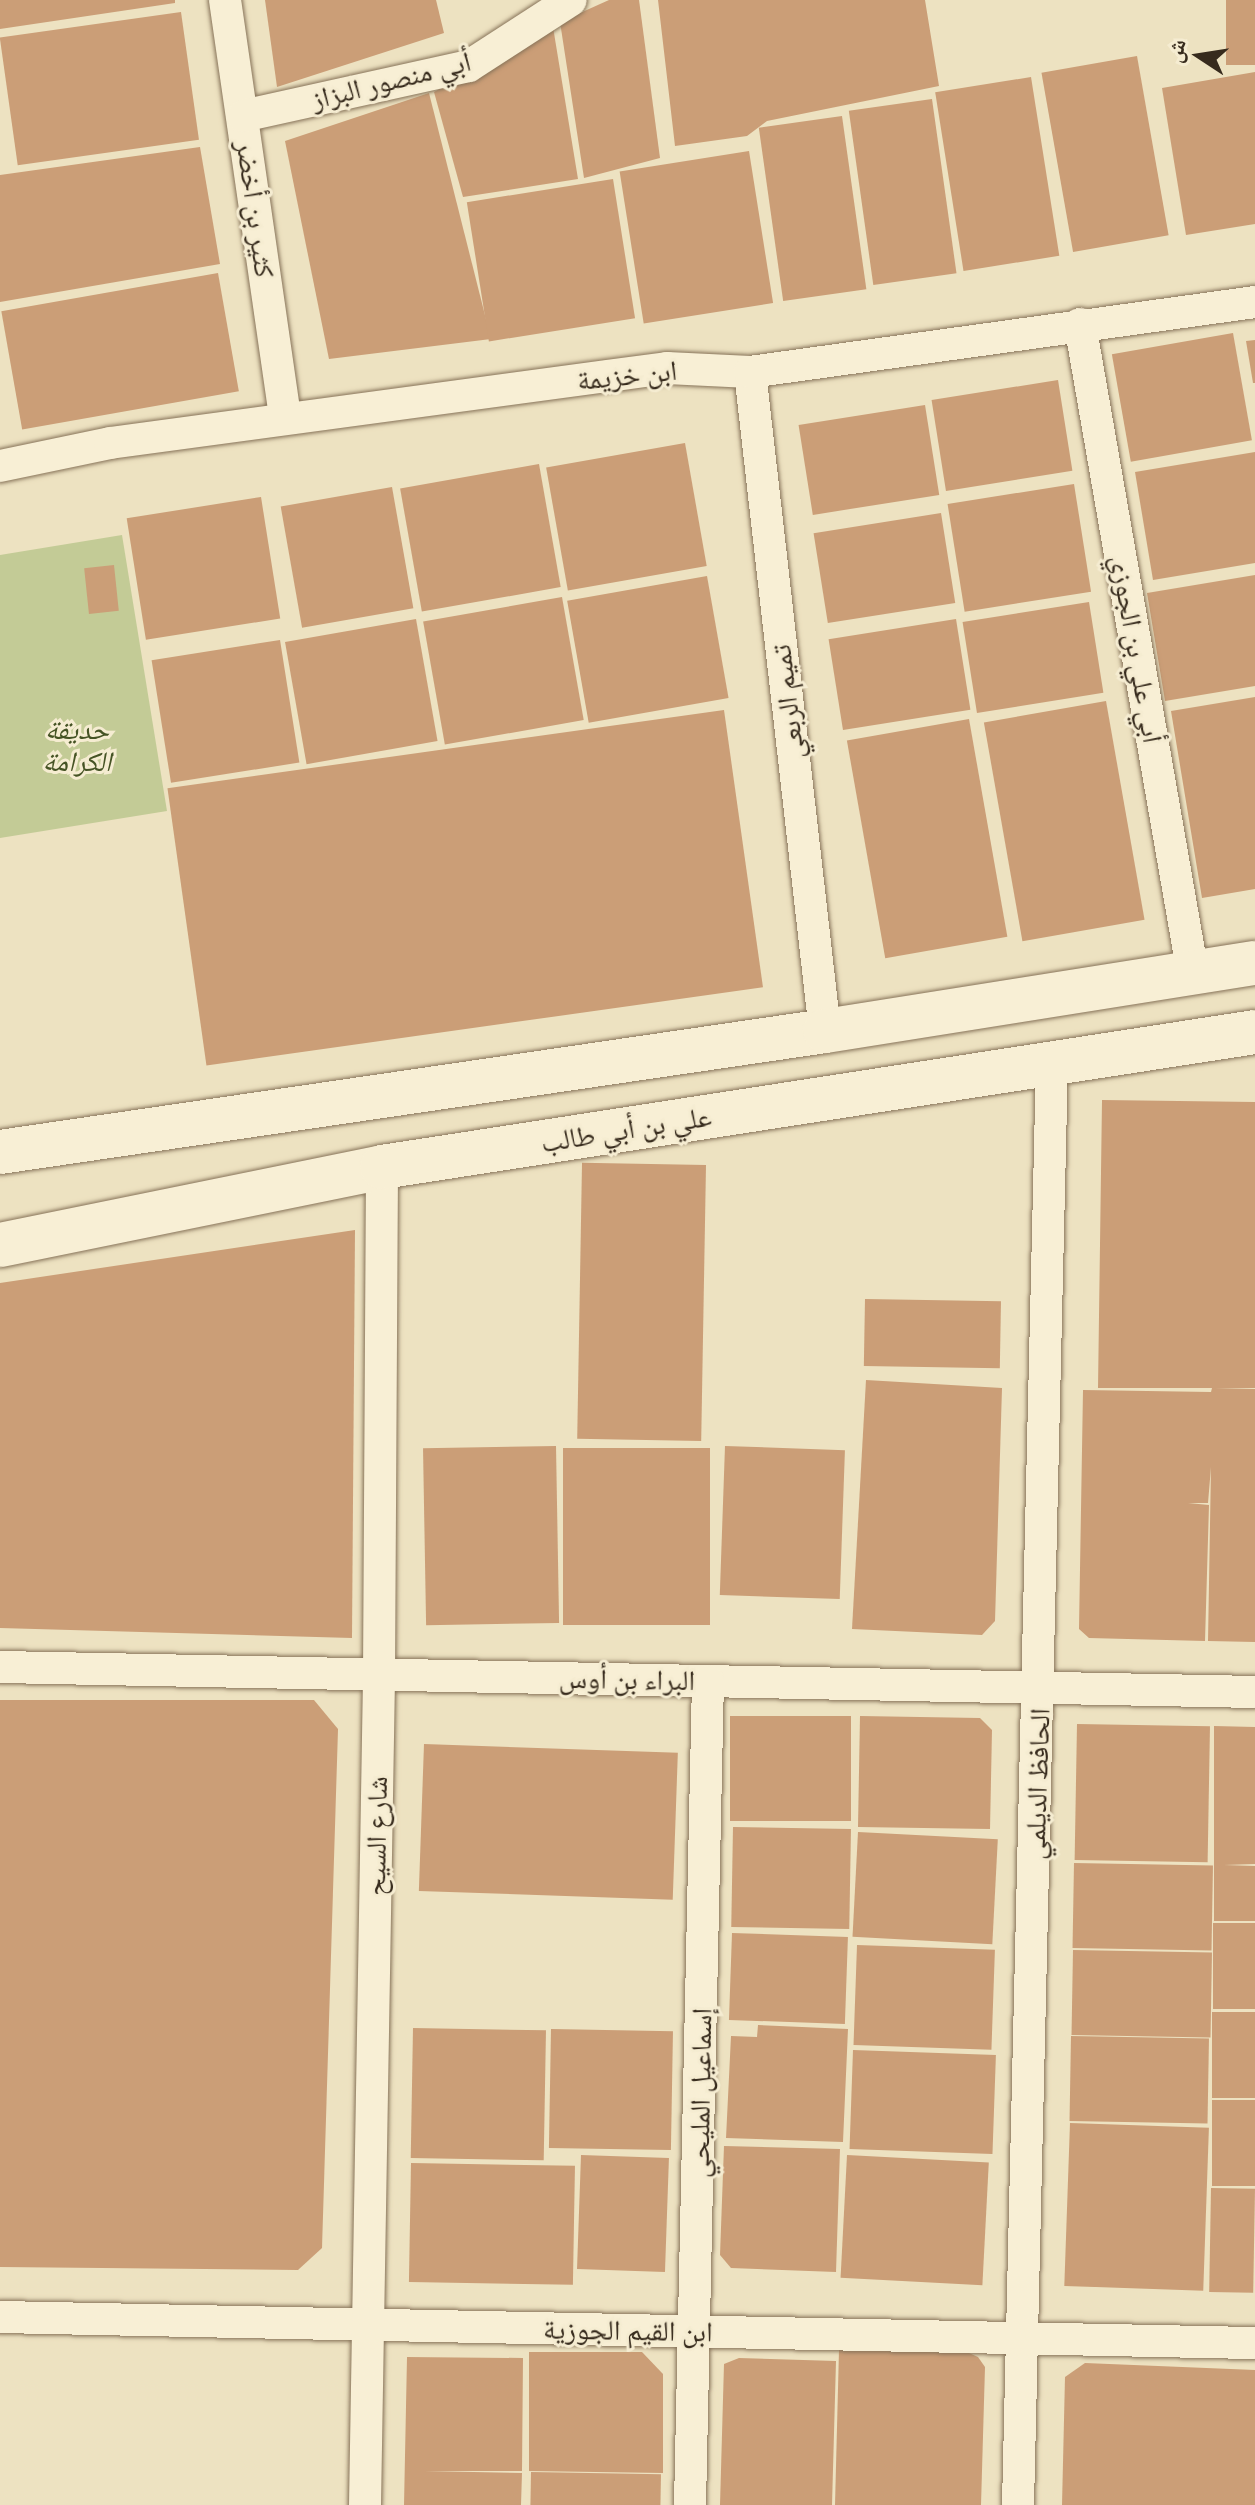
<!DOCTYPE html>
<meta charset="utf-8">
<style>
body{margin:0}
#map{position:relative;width:1255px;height:2505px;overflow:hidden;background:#ede2c1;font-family:Merriweather,"Noto Naskh Arabic",serif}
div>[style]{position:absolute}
.green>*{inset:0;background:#c3cb96}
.building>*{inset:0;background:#cb9e77;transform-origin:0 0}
.roads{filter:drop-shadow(0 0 2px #877359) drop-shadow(0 0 2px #877359)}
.street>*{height:32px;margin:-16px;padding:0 16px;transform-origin:16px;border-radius:16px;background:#f8efd5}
.secondary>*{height:44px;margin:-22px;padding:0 22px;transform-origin:22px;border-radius:22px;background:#f8efd5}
span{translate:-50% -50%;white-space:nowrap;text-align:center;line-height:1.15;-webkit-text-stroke:6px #f5ecd1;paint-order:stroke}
.street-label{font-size:28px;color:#372b1d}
.park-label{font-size:28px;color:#455324;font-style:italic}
.north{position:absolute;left:1159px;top:16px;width:80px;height:80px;-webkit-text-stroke:6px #f5ecd1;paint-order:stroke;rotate:282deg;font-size:22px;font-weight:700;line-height:32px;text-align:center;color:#372b1d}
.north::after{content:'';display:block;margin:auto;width:28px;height:36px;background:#372b1d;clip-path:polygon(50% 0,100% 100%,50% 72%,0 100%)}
</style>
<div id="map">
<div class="green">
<div style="clip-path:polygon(122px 535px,167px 811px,0 838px,0 555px)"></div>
</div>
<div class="building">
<div style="clip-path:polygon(0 0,175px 0,175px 3px,0 29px)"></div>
<div style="clip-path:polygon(265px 0,436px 0,444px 33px,277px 87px)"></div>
<div style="clip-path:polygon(609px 0,639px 0,660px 158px,584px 178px,560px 22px)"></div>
<div style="clip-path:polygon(658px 0,925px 0,939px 86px,767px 121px,747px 136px,675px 146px)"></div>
<div style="left:1226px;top:0;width:29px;height:65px"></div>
<div style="left:181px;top:12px;width:129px;height:183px;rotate:82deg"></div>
<div style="clip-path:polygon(553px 27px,578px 179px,463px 197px,434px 92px)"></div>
<div style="left:1137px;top:56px;width:182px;height:97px;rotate:80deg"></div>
<div style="clip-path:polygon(1255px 72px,1255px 224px,1186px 235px,1162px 88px)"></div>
<div style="left:1031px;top:77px;width:181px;height:97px;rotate:81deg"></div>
<div style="clip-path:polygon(429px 93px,491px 339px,329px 359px,285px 141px)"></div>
<div style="left:932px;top:99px;width:176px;height:84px;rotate:82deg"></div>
<div style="left:842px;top:116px;width:175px;height:84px;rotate:82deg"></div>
<div style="clip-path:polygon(200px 147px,220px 264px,0 302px,0 175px)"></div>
<div style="left:749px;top:151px;width:154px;height:131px;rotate:81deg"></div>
<div style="left:613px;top:179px;width:141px;height:148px;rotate:81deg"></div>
<div style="left:218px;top:273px;width:120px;height:220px;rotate:80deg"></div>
<div style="left:1233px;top:333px;width:109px;height:123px;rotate:80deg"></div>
<div style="clip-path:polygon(1255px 340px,1255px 383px,1253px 383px,1246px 341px)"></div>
<div style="left:1058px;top:380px;width:92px;height:128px;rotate:81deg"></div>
<div style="left:925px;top:405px;width:91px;height:128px;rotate:81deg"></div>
<div style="left:685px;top:443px;width:125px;height:141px;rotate:80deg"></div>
<div style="clip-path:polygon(1255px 452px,1255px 563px,1153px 580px,1135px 472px)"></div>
<div style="left:539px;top:464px;width:125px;height:141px;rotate:80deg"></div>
<div style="left:1074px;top:484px;width:109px;height:128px;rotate:81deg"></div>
<div style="left:392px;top:487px;width:123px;height:113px;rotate:80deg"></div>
<div style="left:261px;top:497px;width:123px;height:136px;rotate:81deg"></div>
<div style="left:941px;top:513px;width:91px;height:129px;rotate:81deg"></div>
<div style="left:114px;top:565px;width:46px;height:30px;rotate:84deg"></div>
<div style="clip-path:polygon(1255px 575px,1255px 686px,1165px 701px,1147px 593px)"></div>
<div style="left:707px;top:576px;width:124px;height:142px;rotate:80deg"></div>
<div style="left:562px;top:597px;width:125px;height:141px;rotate:80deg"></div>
<div style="left:1089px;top:602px;width:92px;height:128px;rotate:81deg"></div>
<div style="left:416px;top:619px;width:124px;height:133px;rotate:80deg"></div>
<div style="left:956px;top:619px;width:92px;height:129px;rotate:81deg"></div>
<div style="left:280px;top:640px;width:124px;height:130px;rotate:81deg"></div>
<div style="clip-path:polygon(1255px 697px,1255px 889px,1202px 898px,1171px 711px)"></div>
<div style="left:1106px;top:701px;width:222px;height:124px;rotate:80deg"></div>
<div style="left:724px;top:710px;width:280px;height:562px;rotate:82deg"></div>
<div style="left:969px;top:719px;width:221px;height:124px;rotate:80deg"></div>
<div style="clip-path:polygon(1102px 1100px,1255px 1102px,1255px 1388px,1215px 1389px,1255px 1389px,1255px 1642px,1208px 1641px,1211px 1467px,1208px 1503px,1188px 1503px,1209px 1505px,1205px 1641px,1089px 1638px,1079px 1629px,1083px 1390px,1211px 1392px,1212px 1388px,1098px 1388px)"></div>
<div style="left:706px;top:1165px;width:276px;height:124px;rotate:91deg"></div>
<div style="clip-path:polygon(355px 1230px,352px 1638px,0 1628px,0 1283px)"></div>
<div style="left:865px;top:1299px;width:136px;height:67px;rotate:1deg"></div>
<div style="clip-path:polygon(866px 1380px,1002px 1388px,995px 1621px,982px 1635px,852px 1629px)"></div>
<div style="left:556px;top:1446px;width:177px;height:133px;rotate:89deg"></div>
<div style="left:725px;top:1446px;width:120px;height:149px;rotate:2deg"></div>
<div style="left:563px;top:1448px;width:147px;height:177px"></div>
<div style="clip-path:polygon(0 1700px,314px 1700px,338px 1729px,322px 2248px,298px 2270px,0 2267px)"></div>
<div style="left:730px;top:1716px;width:121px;height:105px"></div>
<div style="clip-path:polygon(860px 1716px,980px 1718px,992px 1730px,990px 1829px,858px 1827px)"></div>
<div style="left:1077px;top:1724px;width:133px;height:136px;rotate:1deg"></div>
<div style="clip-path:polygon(1214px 1726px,1255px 1727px,1255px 1864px,1224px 1865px,1255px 1866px,1255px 1921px,1214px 1921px)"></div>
<div style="left:424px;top:1744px;width:254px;height:147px;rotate:2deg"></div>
<div style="left:733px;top:1827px;width:118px;height:100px;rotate:1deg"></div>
<div style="left:858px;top:1832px;width:140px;height:105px;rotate:3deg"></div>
<div style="left:1074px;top:1863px;width:139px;height:85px;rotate:1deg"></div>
<div style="left:1213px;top:1923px;width:42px;height:86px"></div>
<div style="left:732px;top:1933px;width:116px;height:87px;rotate:2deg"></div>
<div style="left:857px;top:1945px;width:138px;height:100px;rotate:2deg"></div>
<div style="left:1073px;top:1950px;width:139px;height:85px;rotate:1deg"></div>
<div style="left:1212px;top:2012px;width:43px;height:86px"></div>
<div style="clip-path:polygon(758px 2025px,848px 2029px,843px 2142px,726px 2138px,731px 2036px,757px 2037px)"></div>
<div style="left:413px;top:2028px;width:133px;height:130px;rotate:1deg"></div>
<div style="left:551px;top:2029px;width:122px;height:119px;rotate:1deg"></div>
<div style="left:1071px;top:2036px;width:138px;height:85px;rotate:1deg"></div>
<div style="left:853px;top:2050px;width:143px;height:99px;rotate:2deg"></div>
<div style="left:1212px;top:2100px;width:43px;height:86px"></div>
<div style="left:1070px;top:2123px;width:139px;height:163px;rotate:2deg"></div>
<div style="clip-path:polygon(724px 2146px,840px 2149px,836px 2272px,731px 2268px,720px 2255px)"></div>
<div style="left:581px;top:2155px;width:88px;height:114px;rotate:2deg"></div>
<div style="left:847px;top:2155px;width:142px;height:123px;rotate:3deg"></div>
<div style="left:411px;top:2163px;width:164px;height:119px;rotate:1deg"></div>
<div style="left:1211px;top:2188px;width:44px;height:104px;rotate:1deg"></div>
<div style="clip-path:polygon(839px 2350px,969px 2353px,978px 2357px,985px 2367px,981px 2505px,835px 2505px)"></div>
<div style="clip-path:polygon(529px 2352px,642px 2352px,663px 2374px,663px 2473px,529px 2471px)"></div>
<div style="clip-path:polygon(407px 2357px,523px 2358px,522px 2471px,424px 2471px,522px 2473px,521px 2505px,404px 2505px)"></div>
<div style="clip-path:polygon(739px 2358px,836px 2361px,832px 2505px,720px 2505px,724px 2364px)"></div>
<div style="clip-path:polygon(1085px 2363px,1255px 2370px,1255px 2505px,1062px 2505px,1065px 2377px)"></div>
<div style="left:531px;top:2472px;width:130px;height:33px;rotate:1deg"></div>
</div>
<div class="roads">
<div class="street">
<div style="left:225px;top:0;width:422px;rotate:81.8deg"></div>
<div style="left:243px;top:116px;width:231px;rotate:-12.5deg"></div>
<div style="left:469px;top:66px;width:121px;rotate:-32.9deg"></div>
<div style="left:1080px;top:324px;width:660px;rotate:80.14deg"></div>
<div style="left:750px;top:372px;width:663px;rotate:83.51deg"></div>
<div style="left:0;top:466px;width:112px;rotate:-11.8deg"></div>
<div style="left:110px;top:443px;width:562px;rotate:-7.67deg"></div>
<div style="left:667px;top:368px;width:83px;rotate:2.8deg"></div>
<div style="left:750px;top:372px;width:510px;rotate:-7.89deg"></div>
<div style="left:0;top:1667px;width:1255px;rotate:1.14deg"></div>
<div style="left:0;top:2317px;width:1255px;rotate:1.19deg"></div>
<div style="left:365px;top:2505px;width:831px;rotate:-89.03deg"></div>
<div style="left:379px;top:1674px;width:507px;rotate:-89.66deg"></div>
<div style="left:690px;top:2505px;width:824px;rotate:-88.75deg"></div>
<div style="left:1018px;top:2505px;width:1442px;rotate:-88.65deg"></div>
</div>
<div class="secondary">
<div style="left:0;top:1152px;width:834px;rotate:-8.34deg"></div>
<div style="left:825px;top:1031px;width:435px;rotate:-9deg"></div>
<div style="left:0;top:1245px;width:390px;rotate:-11.5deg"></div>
<div style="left:382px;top:1167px;width:883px;rotate:-8.79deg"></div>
</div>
</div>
<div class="street-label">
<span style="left:391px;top:80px;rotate:-14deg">أبي منصور البزاز</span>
<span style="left:256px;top:209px;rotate:82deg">كثير بن أخضر</span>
<span style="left:627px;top:375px;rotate:-6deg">ابن خزيمة</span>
<span style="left:1137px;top:649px;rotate:80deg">أبي علي بن الجوزي</span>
<span style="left:787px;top:702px;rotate:-97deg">تميم الربعي</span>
<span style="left:626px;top:1129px;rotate:-9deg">علي بن أبي طالب</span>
<span style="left:627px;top:1679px;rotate:1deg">البراء بن أوس</span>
<span style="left:1037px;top:1784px;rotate:-88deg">الحافظ الديلمي</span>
<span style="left:376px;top:1836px;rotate:-89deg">شارع السيح</span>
<span style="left:700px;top:2093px;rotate:-89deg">إسماعيل المليحي</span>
<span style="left:628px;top:2330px;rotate:1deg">ابن القيم الجوزية</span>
</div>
<div class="park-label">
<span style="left:77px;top:745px">حديقة<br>الكرامة</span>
</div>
<div class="north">ش</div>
</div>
